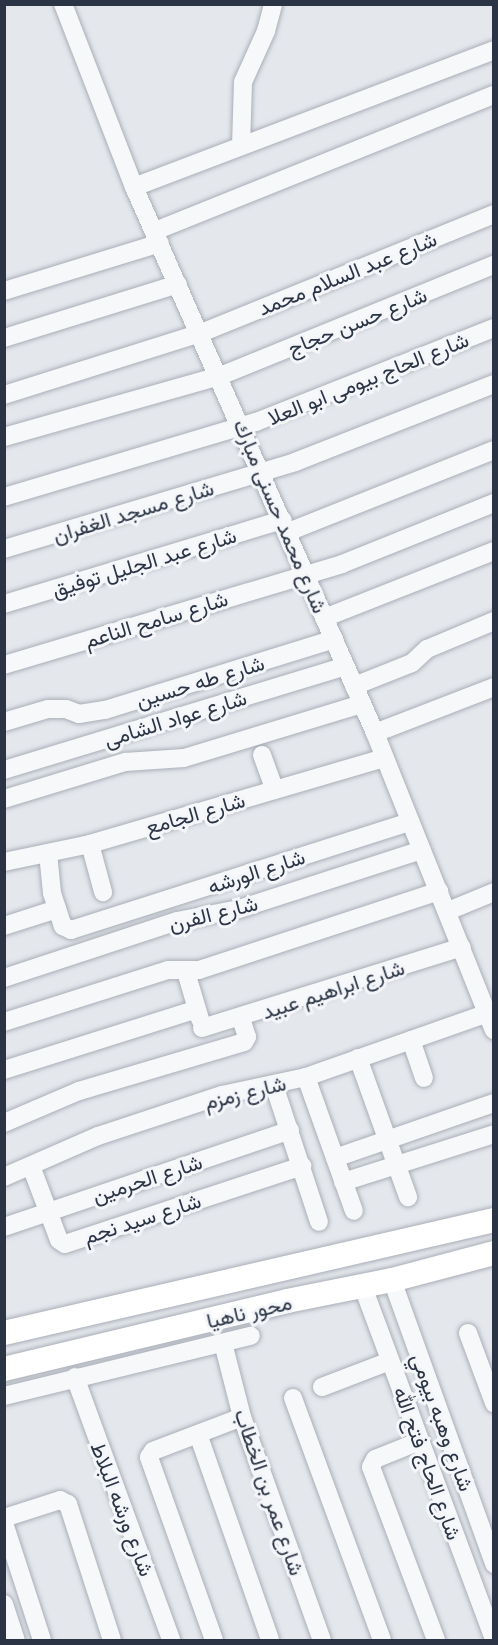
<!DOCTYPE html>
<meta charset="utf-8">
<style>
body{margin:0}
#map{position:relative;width:498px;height:1645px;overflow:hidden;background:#e4e7ec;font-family:"Noto Sans",Vazirmatn,sans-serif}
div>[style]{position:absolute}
.roads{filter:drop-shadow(0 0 2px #a9aeb7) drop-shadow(0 0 2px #a9aeb7)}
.minor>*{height:18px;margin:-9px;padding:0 9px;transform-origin:9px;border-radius:9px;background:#f7f8fa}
.major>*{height:24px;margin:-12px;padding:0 12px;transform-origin:12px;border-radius:12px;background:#fff}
span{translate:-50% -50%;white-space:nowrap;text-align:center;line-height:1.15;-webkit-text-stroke:6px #f4f6f9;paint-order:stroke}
.street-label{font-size:21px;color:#2b3445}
.frame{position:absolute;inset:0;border:6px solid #2b3445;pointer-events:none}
</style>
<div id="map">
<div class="roads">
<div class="minor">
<div style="left:63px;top:4px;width:196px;rotate:68.8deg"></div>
<div style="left:134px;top:187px;width:597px;rotate:66.18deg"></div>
<div style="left:375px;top:733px;width:320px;rotate:68.2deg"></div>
<div style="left:241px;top:146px;width:64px;rotate:-88.2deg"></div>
<div style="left:243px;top:82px;width:56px;rotate:-65.7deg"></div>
<div style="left:266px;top:31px;width:28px;rotate:-75deg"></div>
<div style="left:134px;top:187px;width:385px;rotate:-20.8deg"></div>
<div style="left:155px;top:231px;width:365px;rotate:-21.9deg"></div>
<div style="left:4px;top:291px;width:163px;rotate:-17.1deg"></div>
<div style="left:4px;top:338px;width:182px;rotate:-17.2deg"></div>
<div style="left:4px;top:395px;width:207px;rotate:-17.5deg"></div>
<div style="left:201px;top:333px;width:316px;rotate:-22.1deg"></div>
<div style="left:4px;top:437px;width:224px;rotate:-15.8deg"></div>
<div style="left:220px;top:376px;width:296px;rotate:-22.1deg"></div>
<div style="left:4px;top:497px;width:263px;rotate:-16.6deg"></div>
<div style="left:256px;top:422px;width:256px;rotate:-21.6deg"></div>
<div style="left:288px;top:532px;width:222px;rotate:-21.7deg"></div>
<div style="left:4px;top:549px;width:304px;rotate:-16.6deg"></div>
<div style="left:295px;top:462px;width:214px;rotate:-21.4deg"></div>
<div style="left:4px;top:604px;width:291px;rotate:-16.8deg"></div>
<div style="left:324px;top:618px;width:183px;rotate:-21.5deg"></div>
<div style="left:4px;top:665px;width:353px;rotate:-16.6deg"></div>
<div style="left:342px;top:564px;width:164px;rotate:-21.9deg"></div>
<div style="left:354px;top:686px;width:62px;rotate:-21.6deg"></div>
<div style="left:412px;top:663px;width:21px;rotate:-43deg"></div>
<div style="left:427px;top:649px;width:73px;rotate:-22.7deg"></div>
<div style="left:4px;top:722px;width:46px;rotate:-16.5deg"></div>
<div style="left:48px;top:709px;width:18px"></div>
<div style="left:66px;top:709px;width:14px;rotate:21deg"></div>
<div style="left:79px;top:714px;width:26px;rotate:-9deg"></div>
<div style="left:105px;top:710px;width:240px;rotate:-17.2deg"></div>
<div style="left:375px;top:733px;width:128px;rotate:-21.1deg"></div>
<div style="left:262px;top:755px;width:37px;rotate:70deg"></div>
<div style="left:4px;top:770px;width:357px;rotate:-16.9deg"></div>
<div style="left:4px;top:799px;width:127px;rotate:-17deg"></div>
<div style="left:125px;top:762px;width:59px;rotate:-3.9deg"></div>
<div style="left:184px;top:758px;width:186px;rotate:-16.9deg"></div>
<div style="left:90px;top:844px;width:50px;rotate:74.8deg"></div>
<div style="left:48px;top:853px;width:40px;rotate:84.3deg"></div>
<div style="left:52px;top:893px;width:35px;rotate:72deg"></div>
<div style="left:63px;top:926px;width:9px;rotate:27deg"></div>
<div style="left:71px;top:930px;width:356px;rotate:-17.7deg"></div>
<div style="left:4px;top:862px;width:88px;rotate:-11.8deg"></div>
<div style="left:90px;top:844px;width:307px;rotate:-16.3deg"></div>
<div style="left:448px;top:911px;width:50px;rotate:-22.4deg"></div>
<div style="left:4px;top:926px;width:56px;rotate:-17.8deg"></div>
<div style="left:186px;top:972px;width:49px;rotate:73.4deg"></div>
<div style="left:4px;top:978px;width:182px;rotate:-18.2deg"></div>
<div style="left:177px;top:921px;width:63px;rotate:-11deg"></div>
<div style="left:239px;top:909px;width:192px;rotate:-17.9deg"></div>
<div style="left:4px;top:1022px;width:172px;rotate:-17.6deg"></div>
<div style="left:168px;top:970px;width:31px"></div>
<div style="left:199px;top:970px;width:253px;rotate:-18.2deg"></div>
<div style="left:202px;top:1028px;width:272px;rotate:-17.3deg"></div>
<div style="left:411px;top:1040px;width:40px;rotate:71.1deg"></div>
<div style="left:358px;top:1058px;width:148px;rotate:70.2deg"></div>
<div style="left:4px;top:1070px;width:202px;rotate:-17.5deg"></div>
<div style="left:306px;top:1077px;width:142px;rotate:70.3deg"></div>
<div style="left:274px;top:1085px;width:144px;rotate:71.8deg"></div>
<div style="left:4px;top:1123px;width:82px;rotate:-23.1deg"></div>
<div style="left:79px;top:1091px;width:172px;rotate:-16.5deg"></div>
<div style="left:244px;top:1042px;width:6px;rotate:-59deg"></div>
<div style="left:247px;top:1037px;width:19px;rotate:-108deg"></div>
<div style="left:335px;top:1158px;width:168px;rotate:-19.1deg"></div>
<div style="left:31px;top:1166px;width:79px;rotate:69.3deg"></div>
<div style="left:59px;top:1240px;width:7px;rotate:34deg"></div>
<div style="left:65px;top:1244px;width:250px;rotate:-18.2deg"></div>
<div style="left:4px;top:1177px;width:103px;rotate:-23.6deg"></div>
<div style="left:98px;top:1136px;width:131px;rotate:-18.3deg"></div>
<div style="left:222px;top:1095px;width:86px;rotate:-12.1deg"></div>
<div style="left:306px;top:1077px;width:193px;rotate:-19.4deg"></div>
<div style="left:343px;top:1182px;width:158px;rotate:-17.6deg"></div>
<div style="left:4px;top:1227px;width:302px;rotate:-18.7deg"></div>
<div style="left:392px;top:1280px;width:302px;rotate:70.2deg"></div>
<div style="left:363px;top:1287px;width:376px;rotate:69.6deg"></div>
<div style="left:468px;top:1333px;width:75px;rotate:69.6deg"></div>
<div style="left:223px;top:1343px;width:76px;rotate:75.6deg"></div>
<div style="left:242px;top:1417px;width:237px;rotate:70.3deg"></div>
<div style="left:75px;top:1377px;width:280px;rotate:69.9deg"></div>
<div style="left:322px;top:1387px;width:73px;rotate:-20.9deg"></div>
<div style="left:4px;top:1396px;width:254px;rotate:-13.7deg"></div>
<div style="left:293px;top:1398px;width:258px;rotate:69.8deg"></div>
<div style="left:198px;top:1434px;width:218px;rotate:70.7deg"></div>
<div style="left:420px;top:1441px;width:48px;rotate:158.2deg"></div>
<div style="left:375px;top:1459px;width:9px;rotate:117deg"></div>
<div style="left:371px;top:1467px;width:185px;rotate:69.4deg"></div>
<div style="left:4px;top:1518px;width:59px;rotate:-17.8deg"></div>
<div style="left:60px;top:1500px;width:9px;rotate:27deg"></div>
<div style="left:68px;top:1504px;width:143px;rotate:72.1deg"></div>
<div style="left:4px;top:1523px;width:123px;rotate:72deg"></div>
<div style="left:4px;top:1604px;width:38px;rotate:72deg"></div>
<div style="left:214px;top:1640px;width:194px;rotate:-109.6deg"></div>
<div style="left:149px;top:1457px;width:7px;rotate:-56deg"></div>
<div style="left:153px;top:1451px;width:95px;rotate:-20.9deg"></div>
</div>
<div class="major">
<div style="left:4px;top:1333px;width:503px;rotate:-12.99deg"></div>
<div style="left:4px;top:1369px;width:291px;rotate:-13.5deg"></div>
<div style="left:287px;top:1301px;width:107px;rotate:-11.3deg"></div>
<div style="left:392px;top:1280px;width:106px;rotate:-14.8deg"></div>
</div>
</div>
<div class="street-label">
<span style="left:347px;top:273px;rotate:-22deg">شارع عبد السلام محمد</span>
<span style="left:357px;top:321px;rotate:-22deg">شارع حسن حجاج</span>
<span style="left:368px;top:378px;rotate:-22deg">شارع الحاج بيومى ابو العلا</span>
<span style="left:133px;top:511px;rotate:-17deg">شارع مسجد الغفران</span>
<span style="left:281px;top:516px;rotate:67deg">شارع محمد حسنى مبارك</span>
<span style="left:144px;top:562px;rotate:-17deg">شارع عبد الجليل توفيق</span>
<span style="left:156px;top:619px;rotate:-17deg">شارع سامح الناعم</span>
<span style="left:200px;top:681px;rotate:-17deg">شارع طه حسين</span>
<span style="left:175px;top:718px;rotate:-17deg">شارع عواد الشامى</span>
<span style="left:195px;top:813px;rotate:-16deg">شارع الجامع</span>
<span style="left:256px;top:871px;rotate:-18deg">شارع الورشه</span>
<span style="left:213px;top:913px;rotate:-14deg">شارع الفرن</span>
<span style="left:333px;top:989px;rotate:-18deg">شارع ابراهيم عبيد</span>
<span style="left:245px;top:1092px;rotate:-14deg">شارع زمزم</span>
<span style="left:147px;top:1178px;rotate:-18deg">شارع الحرمين</span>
<span style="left:142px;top:1218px;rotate:-18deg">شارع سيد نجم</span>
<span style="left:249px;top:1311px;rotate:-13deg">محور ناهيا</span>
<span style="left:443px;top:1422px;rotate:70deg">شارع وهبه بيومي</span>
<span style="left:428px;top:1463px;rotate:70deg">شارع الحاج فتح الله</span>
<span style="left:270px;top:1492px;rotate:71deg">شارع عمر بن الخطاب</span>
<span style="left:123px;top:1509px;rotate:69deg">شارع ورشه البلاط</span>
</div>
<div class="frame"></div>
</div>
